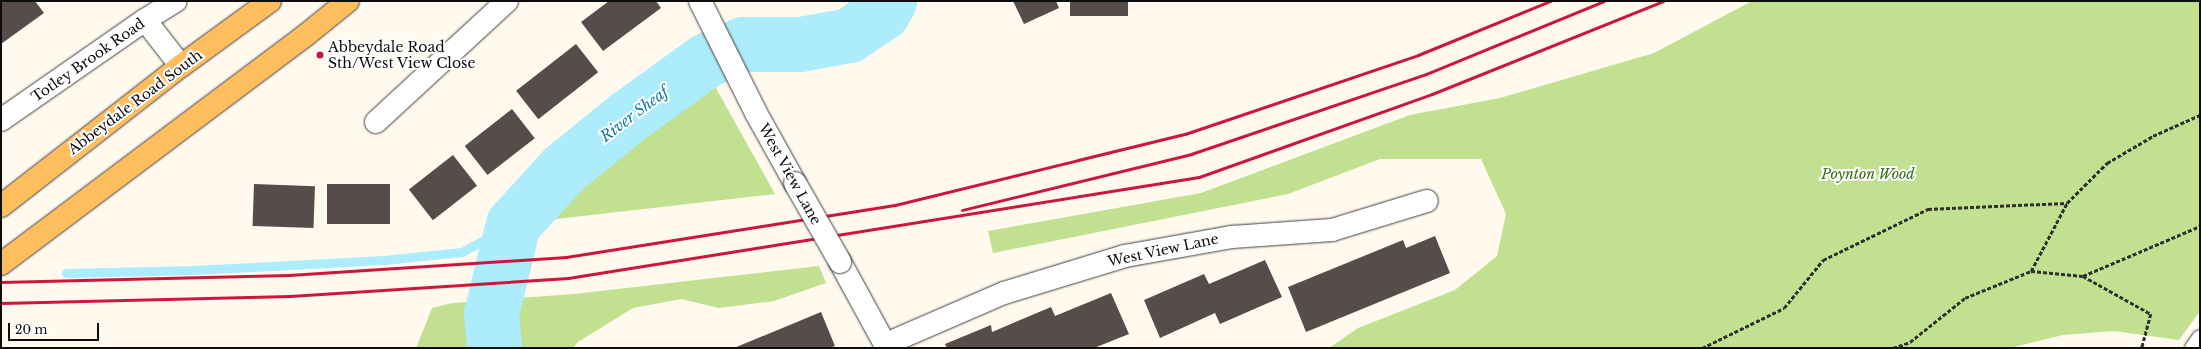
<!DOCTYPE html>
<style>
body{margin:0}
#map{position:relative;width:2201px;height:349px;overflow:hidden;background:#fff9ee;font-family:"Libre Baskerville",serif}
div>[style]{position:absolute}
.forest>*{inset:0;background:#c1e190}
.stream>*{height:9px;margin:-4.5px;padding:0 4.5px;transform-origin:4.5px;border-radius:4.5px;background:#acecfd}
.river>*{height:55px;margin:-27.5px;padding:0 27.5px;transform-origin:27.5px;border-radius:27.5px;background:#acecfd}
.building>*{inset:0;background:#574c49;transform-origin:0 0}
.path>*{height:2.5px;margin-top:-1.25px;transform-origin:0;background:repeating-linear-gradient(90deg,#2f2f2f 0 4px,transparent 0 6px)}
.roads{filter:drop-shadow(0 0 1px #404040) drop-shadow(0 0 1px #404040)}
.lane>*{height:17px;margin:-8.5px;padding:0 8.5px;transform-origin:8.5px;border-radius:8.5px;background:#fff}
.street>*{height:22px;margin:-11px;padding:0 11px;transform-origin:11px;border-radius:11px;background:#fff}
.primary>*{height:22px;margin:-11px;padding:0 11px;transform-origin:11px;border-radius:11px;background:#ffbe5e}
.rail>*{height:3px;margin:-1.5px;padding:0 1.5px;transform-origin:1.5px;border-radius:1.5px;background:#cd163c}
.bridges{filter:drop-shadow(0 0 1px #404040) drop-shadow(0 0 1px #404040)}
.street-bridge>*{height:22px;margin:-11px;padding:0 11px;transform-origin:11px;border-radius:11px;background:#fff}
.dots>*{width:11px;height:11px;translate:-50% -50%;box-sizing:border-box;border:2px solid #fff;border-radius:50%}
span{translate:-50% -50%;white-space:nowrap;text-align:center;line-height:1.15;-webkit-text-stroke:4px #fff;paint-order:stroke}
.poi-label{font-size:14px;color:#0d0d0d}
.left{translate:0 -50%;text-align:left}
.street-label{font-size:14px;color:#0d0d0d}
.park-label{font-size:14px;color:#366c17;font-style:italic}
.water-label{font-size:15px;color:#097aa5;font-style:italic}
.frame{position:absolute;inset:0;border:2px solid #0d0d0d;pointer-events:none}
.scale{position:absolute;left:8px;top:323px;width:91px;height:18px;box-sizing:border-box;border:2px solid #0d0d0d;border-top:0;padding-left:5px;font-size:12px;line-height:14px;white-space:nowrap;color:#0d0d0d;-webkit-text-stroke:3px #fff;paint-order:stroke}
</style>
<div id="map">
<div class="forest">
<div style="clip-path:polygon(1752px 1px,2200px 1px,2200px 311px,2179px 340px,2114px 331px,2063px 335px,2010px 348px,1329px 348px,1358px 328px,1455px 290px,1497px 256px,1506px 214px,1481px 159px,1380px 159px,1288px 194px,993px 253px,988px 231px,1201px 193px,1410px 115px,1500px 98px,1654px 53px)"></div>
<div style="clip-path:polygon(706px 60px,712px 81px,775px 194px,513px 224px,563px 169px,627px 117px)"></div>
<div style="clip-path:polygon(819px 266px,826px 283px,774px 301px,719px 308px,681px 299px,633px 308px,578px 342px,573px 348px,416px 348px,432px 308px,452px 303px,574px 294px)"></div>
</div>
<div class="stream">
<div style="left:66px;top:273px;width:128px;rotate:-1.3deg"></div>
<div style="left:194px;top:270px;width:190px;rotate:-3deg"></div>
<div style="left:384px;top:260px;width:78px;rotate:-5.9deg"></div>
<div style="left:462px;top:252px;width:58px;rotate:-28.8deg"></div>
</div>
<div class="river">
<div style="left:494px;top:348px;width:35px;rotate:-95deg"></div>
<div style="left:491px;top:313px;width:92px;rotate:-76.1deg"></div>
<div style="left:513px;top:224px;width:74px;rotate:-47.7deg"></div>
<div style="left:563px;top:169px;width:82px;rotate:-39.1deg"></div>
<div style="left:627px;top:117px;width:97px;rotate:-35.8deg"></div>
<div style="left:706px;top:60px;width:40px;rotate:-23.4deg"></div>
<div style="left:743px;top:44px;width:57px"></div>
<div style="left:800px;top:44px;width:50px;rotate:-10.4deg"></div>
<div style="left:849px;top:35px;width:40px;rotate:-34deg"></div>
<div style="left:882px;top:13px;width:14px;rotate:-60deg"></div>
</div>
<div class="building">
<div style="clip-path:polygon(1px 1px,35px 1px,44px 13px,1px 44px)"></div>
<div style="clip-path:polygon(609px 1px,656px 1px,661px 8px,603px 51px,581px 22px)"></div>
<div style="clip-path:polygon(1013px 1px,1056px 1px,1059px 8px,1024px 24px)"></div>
<div style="left:1070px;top:1px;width:58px;height:15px"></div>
<div style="left:576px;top:44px;width:36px;height:76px;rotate:52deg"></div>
<div style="left:512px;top:109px;width:37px;height:60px;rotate:52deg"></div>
<div style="left:453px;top:155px;width:39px;height:56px;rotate:52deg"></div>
<div style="left:254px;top:184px;width:61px;height:42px;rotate:2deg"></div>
<div style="left:327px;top:184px;width:63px;height:40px"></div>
<div style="clip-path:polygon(1435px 236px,1450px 273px,1306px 332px,1288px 287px,1403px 240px,1406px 248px)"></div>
<div style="clip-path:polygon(1265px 260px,1282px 297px,1220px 324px,1215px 313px,1160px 338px,1144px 300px,1204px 274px,1209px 284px)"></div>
<div style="clip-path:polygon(1111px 293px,1129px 334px,1094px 348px,947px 348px,945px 344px,991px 325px,992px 332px,1051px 307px,1055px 316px)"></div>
<div style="clip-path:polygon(821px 312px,835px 346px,829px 348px,734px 348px)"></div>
</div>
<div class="path">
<div style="left:2031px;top:271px;width:77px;rotate:-62.1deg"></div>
<div style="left:2083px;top:276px;width:78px;rotate:29.2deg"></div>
<div style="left:2151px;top:314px;width:35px;rotate:105deg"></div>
<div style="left:1702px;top:348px;width:91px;rotate:-26deg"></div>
<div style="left:1784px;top:308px;width:62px;rotate:-50.9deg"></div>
<div style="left:1823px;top:260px;width:117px;rotate:-25.9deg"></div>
<div style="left:1928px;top:209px;width:139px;rotate:-2.5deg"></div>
<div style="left:2067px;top:203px;width:57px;rotate:-45deg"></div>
<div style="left:2107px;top:163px;width:53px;rotate:-30.4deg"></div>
<div style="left:2153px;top:136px;width:51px;rotate:-24.1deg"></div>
<div style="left:1893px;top:348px;width:18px;rotate:-19deg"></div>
<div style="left:1910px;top:342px;width:70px;rotate:-38.7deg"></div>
<div style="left:1965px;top:298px;width:71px;rotate:-22.2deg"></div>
<div style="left:2031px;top:271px;width:52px;rotate:5.5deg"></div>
<div style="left:2083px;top:276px;width:127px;rotate:-23.1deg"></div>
</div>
<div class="roads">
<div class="lane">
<div style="left:2193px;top:348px;width:12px;rotate:-55deg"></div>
</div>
<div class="street">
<div style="left:700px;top:1px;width:125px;rotate:63.4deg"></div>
<div style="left:756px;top:113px;width:80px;rotate:60.9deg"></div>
<div style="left:145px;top:20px;width:58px;rotate:52deg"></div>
<div style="left:1px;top:120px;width:175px;rotate:-34.8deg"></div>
<div style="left:145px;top:20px;width:36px;rotate:-32deg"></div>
<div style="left:376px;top:122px;width:178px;rotate:-42.7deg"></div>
<div style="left:840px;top:262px;width:98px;rotate:61.3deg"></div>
<div style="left:886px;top:344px;width:129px;rotate:-23.4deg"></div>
<div style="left:1004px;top:293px;width:127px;rotate:-17deg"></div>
<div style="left:1125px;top:256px;width:109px;rotate:-10.1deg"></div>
<div style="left:1232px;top:237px;width:100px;rotate:-4deg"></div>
<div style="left:1332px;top:230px;width:99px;rotate:-17deg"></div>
</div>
<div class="primary">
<div style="left:1px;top:206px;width:228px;rotate:-37.9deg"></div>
<div style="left:181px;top:66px;width:110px;rotate:-36.1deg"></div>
<div style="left:1px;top:264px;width:381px;rotate:-36.9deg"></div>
<div style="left:306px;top:35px;width:54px;rotate:-39deg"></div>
</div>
</div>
<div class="rail">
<div style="left:962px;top:210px;width:236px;rotate:-13.7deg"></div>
<div style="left:1191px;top:154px;width:248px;rotate:-18.8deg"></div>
<div style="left:1426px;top:74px;width:192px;rotate:-22.3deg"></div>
<div style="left:1px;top:282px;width:288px;rotate:-1.4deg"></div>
<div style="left:289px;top:275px;width:278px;rotate:-3.7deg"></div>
<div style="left:566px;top:257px;width:333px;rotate:-9deg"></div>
<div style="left:895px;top:205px;width:299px;rotate:-13.8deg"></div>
<div style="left:1185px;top:134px;width:246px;rotate:-18.7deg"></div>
<div style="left:1418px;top:55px;width:143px;rotate:-22.2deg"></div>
<div style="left:1px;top:303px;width:289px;rotate:-1.4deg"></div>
<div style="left:290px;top:296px;width:279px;rotate:-3.7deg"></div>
<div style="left:568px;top:278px;width:639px;rotate:-9.09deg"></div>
<div style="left:1199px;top:177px;width:247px;rotate:-19.6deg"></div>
<div style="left:1432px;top:94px;width:249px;rotate:-21.9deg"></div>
</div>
<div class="bridges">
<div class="street-bridge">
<div style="left:795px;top:183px;width:91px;rotate:60.3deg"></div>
</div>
</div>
<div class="dots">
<div style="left:320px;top:55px;background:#cd163c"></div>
</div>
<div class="poi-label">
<span class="left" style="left:328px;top:55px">Abbeydale Road<br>Sth/West View Close</span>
</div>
<div class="street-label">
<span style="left:88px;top:60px;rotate:-35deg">Totley Brook Road</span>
<span style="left:135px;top:102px;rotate:-37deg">Abbeydale Road South</span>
<span style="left:790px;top:174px;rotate:61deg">West View Lane</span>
<span style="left:1163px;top:250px;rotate:-12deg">West View Lane</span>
</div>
<div class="park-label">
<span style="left:1868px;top:174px">Poynton Wood</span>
</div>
<div class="water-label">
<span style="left:634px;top:114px;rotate:-37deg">River Sheaf</span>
</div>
<div class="frame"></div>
<div class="scale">20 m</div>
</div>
